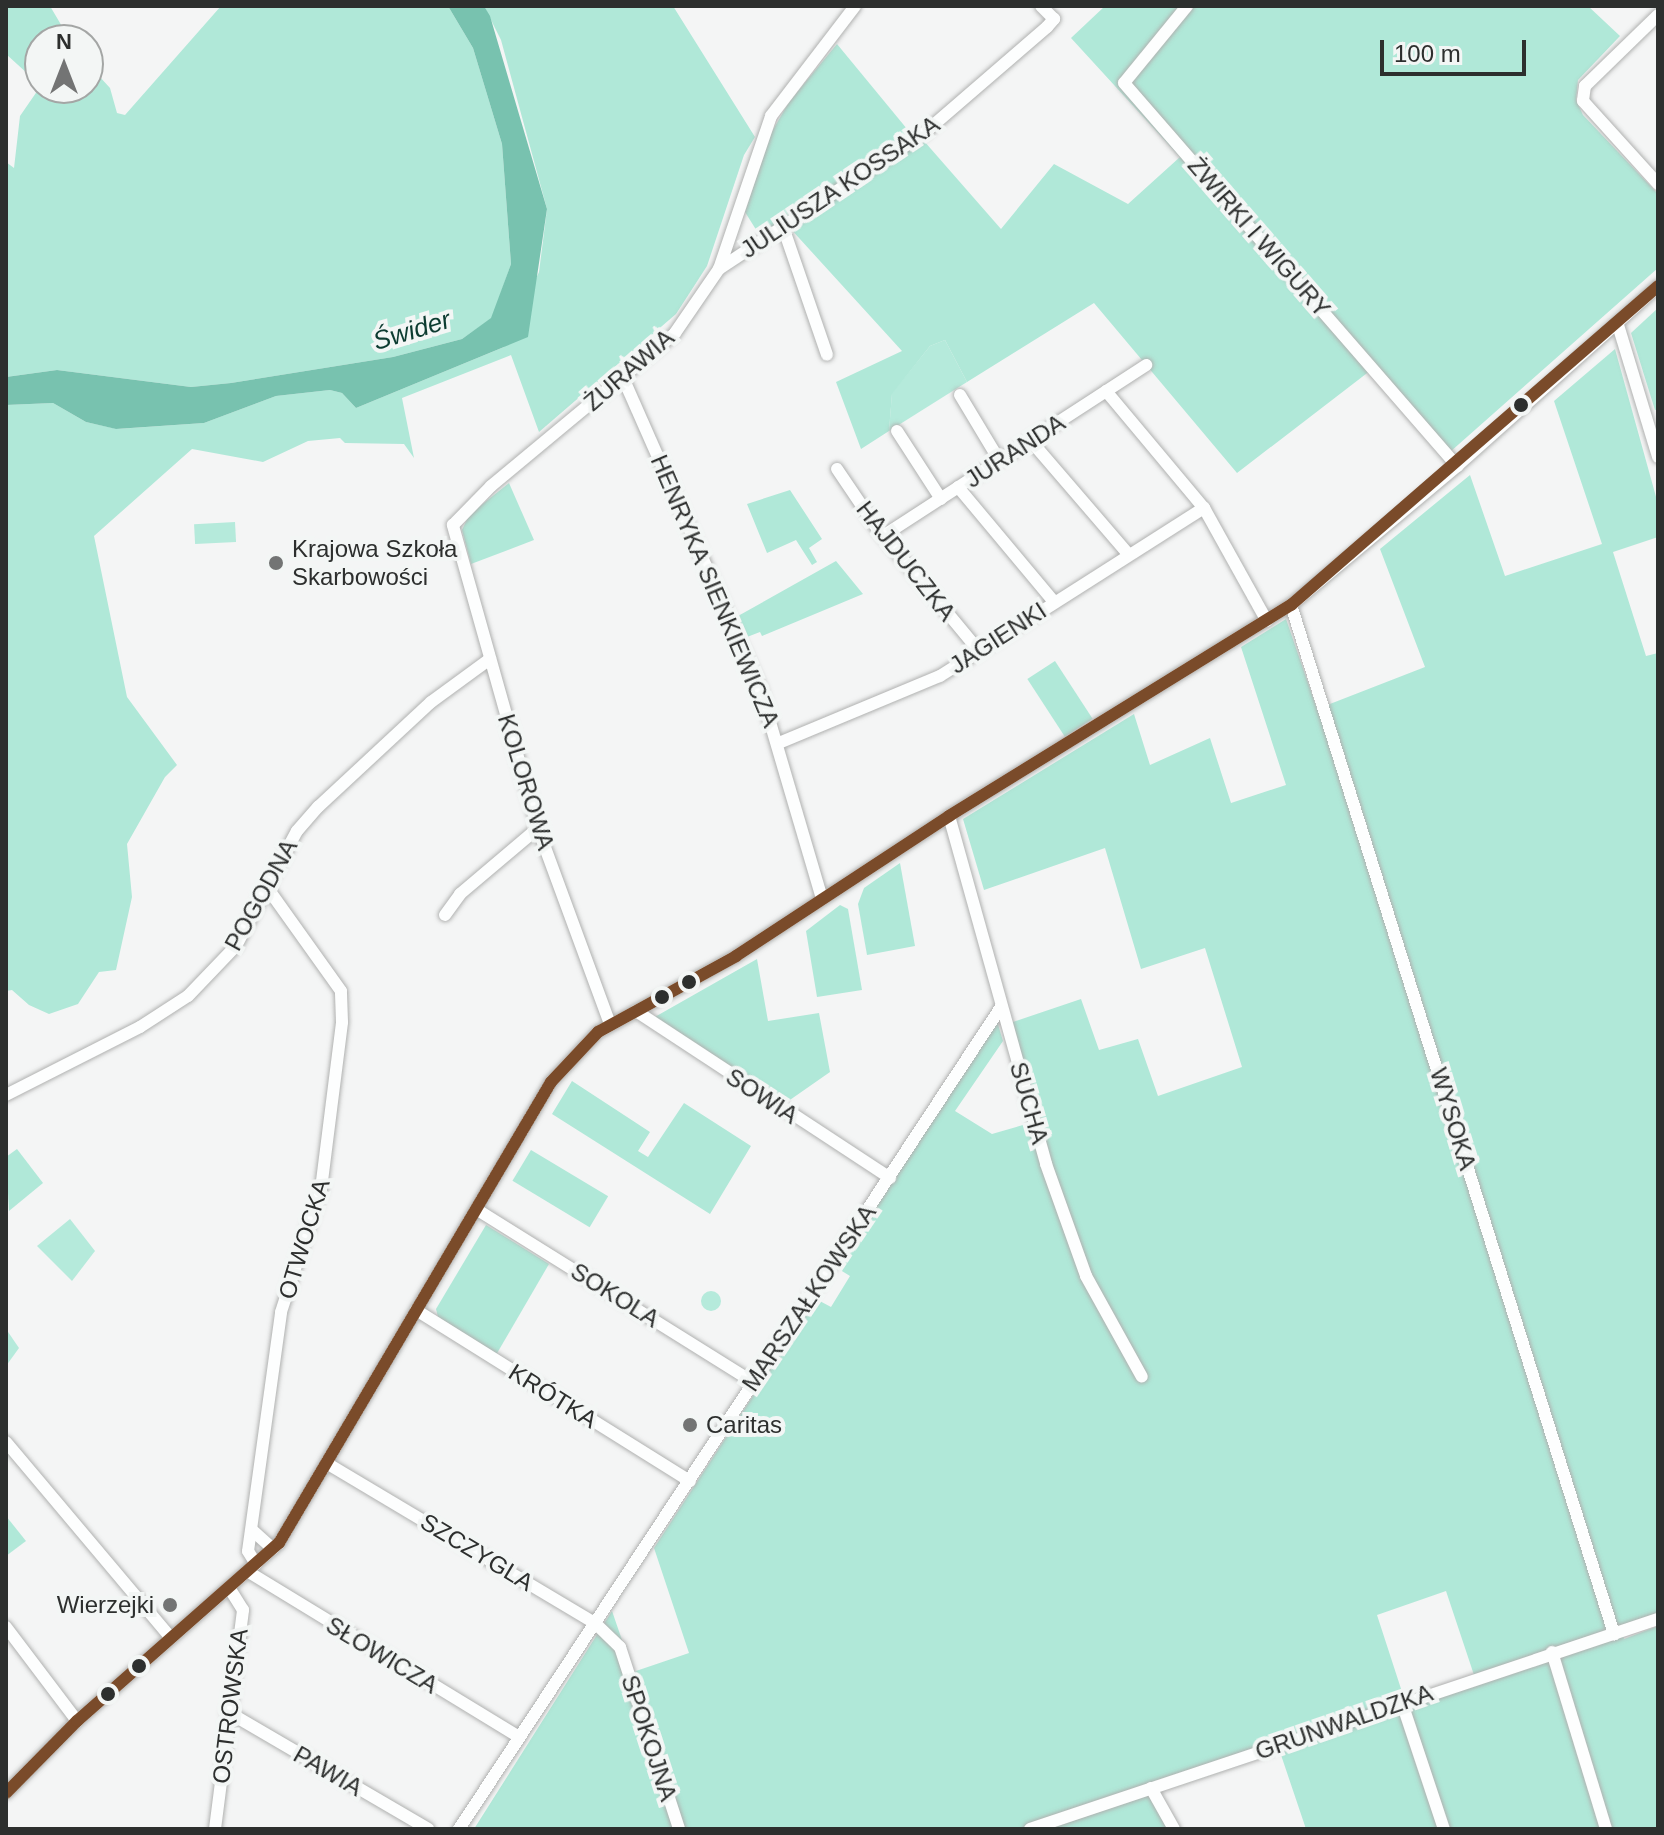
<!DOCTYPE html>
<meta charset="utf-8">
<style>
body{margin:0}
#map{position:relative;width:1664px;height:1835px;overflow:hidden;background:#f4f5f5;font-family:Helvetica,sans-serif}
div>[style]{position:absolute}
.green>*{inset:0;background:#b5eadb;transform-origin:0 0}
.round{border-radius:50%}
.forest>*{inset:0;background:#b0e8d8;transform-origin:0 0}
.water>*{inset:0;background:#78c2af}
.roads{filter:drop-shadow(0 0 2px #b0b1b0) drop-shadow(0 0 2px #b0b1b0)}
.minor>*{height:12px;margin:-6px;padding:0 6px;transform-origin:6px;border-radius:6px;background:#fdfefe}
.bus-1>*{height:12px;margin:-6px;padding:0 6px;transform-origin:6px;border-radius:6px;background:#7a4b2a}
.dots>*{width:22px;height:22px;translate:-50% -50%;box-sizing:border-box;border:4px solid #f3f6f5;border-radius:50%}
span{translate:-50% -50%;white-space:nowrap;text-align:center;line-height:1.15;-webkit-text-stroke:8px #f3f6f5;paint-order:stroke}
.street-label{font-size:24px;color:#2d2f2e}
.poi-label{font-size:24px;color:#2d2f2e}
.left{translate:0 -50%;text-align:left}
.right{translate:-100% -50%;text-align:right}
.water-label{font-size:26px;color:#0d3c31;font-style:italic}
.frame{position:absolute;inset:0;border:8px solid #2d2f2e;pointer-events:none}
.north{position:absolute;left:24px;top:24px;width:80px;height:80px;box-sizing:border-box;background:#f3f6f5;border:2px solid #a4a6a5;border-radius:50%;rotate:0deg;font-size:22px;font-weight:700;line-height:32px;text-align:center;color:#2d2f2e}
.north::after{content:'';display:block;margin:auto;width:28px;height:36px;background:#737474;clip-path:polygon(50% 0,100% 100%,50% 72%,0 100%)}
.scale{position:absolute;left:1380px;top:40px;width:146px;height:36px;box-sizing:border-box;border:4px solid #2d2f2e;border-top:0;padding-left:10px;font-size:24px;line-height:28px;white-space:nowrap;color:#2d2f2e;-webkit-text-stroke:6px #f3f6f5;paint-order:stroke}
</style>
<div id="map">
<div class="green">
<div style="clip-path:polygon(945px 340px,967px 382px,889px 431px,892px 393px,930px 346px)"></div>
<div style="left:235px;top:522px;width:20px;height:41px;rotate:87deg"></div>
<div style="clip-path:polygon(70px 1219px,95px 1251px,72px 1281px,37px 1246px)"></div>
<div class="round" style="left:701px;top:1291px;width:20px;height:20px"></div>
<div style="clip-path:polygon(6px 1329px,19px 1348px,6px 1366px)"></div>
</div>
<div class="forest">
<div style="clip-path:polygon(6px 6px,50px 6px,70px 40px,40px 40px,40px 85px,6px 54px)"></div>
<div style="clip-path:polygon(221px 6px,448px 6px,473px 48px,502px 144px,511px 264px,492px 318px,462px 339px,393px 357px,231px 383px,191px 387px,57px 370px,6px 377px,6px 162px,14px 168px,20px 116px,40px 87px,88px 88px,88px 64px,110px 88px,117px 113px,125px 115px)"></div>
<div style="clip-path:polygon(484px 6px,673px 6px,755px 137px,744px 155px,707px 266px,676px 314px,539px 432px,511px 355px,402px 398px,414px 458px,404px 444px,345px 443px,340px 438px,308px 441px,263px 462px,192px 449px,94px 536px,127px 697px,177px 765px,165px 777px,127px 844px,132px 897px,116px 970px,99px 972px,78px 1004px,49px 1014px,29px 1005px,12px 990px,6px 991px,6px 405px,53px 403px,86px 422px,117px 429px,204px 423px,276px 396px,330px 390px,342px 393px,356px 408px,504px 347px,539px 272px,547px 209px,501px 40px)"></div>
<div style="clip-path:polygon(1105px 6px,1588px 6px,1620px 36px,1578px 80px,1576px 100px,1583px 115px,1658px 194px,1658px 268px,1450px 452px,1375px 367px,1237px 473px,1094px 303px,967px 382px,945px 340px,930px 346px,892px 394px,889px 431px,861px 449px,836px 382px,902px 351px,789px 227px,924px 141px,1001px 229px,1054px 164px,1128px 204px,1180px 157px,1071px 38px)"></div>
<div style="clip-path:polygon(837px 44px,912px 135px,760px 236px,745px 212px,770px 135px,789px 102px)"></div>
<div style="clip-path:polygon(1658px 308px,1658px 409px,1655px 410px,1631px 333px)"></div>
<div style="clip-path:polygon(evenodd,1615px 349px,1658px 504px,1658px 537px,1613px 552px,1646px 656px,1658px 653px,1658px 1615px,1621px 1629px,1624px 1639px,1658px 1626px,1658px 1829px,1306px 1829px,1280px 1752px,1158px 1792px,1181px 1829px,474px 1829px,612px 1611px,633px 1672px,689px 1653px,654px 1548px,816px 1299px,831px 1307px,850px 1276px,837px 1268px,997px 1021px,1003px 1041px,955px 1111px,992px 1134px,1040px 1120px,1010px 1023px,1081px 999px,1099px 1050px,1138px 1039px,1158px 1096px,1242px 1067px,1205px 948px,1141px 969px,1105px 848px,984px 890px,963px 819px,1134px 714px,1150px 765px,1210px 738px,1231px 803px,1286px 785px,1241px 647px,1286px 619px,1317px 709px,1425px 667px,1380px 549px,1470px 475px,1505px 576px,1602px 544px,1554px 401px,1615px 349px,1446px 1591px,1474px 1675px,1404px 1698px,1377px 1615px,1446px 1591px)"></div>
<div style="clip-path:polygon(509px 483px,534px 540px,471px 564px,462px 530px,469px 515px)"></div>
<div style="clip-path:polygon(790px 490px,822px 539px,809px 548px,817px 562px,812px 565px,796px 540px,767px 553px,747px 504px)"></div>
<div style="clip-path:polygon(836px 561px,863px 594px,762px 636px,760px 632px,747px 637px,738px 616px)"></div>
<div style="left:1055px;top:661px;width:69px;height:33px;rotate:57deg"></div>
<div style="clip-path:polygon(900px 863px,915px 946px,867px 955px,858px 904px,864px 888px)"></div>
<div style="clip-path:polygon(840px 905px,848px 909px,862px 990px,817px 997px,806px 931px)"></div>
<div style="clip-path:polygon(757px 959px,768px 1021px,819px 1013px,830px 1072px,787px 1102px,653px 1018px)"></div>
<div style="clip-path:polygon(572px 1081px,650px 1132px,638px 1151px,648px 1157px,684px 1103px,751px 1146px,710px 1214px,552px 1114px)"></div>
<div style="clip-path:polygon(17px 1149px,43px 1183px,9px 1211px,6px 1157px)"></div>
<div style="left:531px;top:1150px;width:90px;height:36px;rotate:31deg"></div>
<div style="clip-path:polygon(486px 1225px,549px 1264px,496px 1355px,439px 1321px,436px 1309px)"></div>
<div style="clip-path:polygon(6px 1516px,26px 1541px,6px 1556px)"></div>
</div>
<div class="water">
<div style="clip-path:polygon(448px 6px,484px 6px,490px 16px,547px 209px,528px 337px,356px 408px,342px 393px,330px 390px,276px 396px,204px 423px,116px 429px,86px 422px,53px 403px,6px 405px,6px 377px,57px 370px,191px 387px,231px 383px,393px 357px,462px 339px,491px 318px,511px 264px,502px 144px,473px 48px)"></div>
</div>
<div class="roads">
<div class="minor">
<div style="left:1187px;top:6px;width:99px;rotate:129.3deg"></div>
<div style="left:1124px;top:83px;width:508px;rotate:48.99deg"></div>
<div style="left:1658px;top:15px;width:102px;rotate:135.8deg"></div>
<div style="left:1585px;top:86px;width:15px;rotate:98deg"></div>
<div style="left:1583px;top:101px;width:112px;rotate:47.9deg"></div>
<div style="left:783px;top:227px;width:135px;rotate:71deg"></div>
<div style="left:719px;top:269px;width:245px;rotate:-33.5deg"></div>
<div style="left:923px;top:134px;width:164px;rotate:-40.8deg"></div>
<div style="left:1047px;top:27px;width:11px;rotate:-49deg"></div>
<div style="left:1054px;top:19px;width:18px;rotate:-135deg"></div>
<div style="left:1618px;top:325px;width:138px;rotate:73.1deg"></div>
<div style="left:624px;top:380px;width:337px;rotate:66.2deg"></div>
<div style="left:760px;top:688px;width:220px;rotate:73.6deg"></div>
<div style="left:1106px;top:391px;width:153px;rotate:50.1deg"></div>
<div style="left:1204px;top:508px;width:129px;rotate:60.9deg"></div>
<div style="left:960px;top:395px;width:76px;rotate:59deg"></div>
<div style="left:897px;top:431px;width:81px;rotate:57.1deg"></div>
<div style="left:1031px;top:441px;width:150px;rotate:49.3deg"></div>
<div style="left:837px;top:469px;width:71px;rotate:55.9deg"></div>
<div style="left:877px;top:528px;width:160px;rotate:50.3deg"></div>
<div style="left:958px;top:487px;width:150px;rotate:50.1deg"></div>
<div style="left:883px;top:536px;width:314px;rotate:-33deg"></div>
<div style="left:1291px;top:605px;width:1079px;rotate:72.57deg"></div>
<div style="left:779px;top:743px;width:174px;rotate:-22.6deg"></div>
<div style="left:940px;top:676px;width:313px;rotate:-32.5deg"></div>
<div style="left:949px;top:816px;width:361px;rotate:74.4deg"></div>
<div style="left:1046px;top:1164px;width:119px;rotate:70.3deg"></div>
<div style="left:1086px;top:1276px;width:115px;rotate:61deg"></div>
<div style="left:445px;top:915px;width:26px;rotate:-54deg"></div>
<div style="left:460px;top:894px;width:102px;rotate:-40.2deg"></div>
<div style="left:636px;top:1011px;width:304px;rotate:33.3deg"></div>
<div style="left:610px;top:1024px;width:209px;rotate:-110.2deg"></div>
<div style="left:538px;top:828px;width:315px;rotate:-105.7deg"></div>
<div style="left:453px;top:525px;width:54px;rotate:-45.7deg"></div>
<div style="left:491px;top:486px;width:239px;rotate:-39.7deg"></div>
<div style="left:675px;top:333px;width:78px;rotate:-55.5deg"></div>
<div style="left:719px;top:269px;width:162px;rotate:-71.2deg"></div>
<div style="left:771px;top:116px;width:138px;rotate:-52.6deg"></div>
<div style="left:6px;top:1095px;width:150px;rotate:-26.9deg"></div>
<div style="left:140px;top:1027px;width:57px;rotate:-32.9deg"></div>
<div style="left:188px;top:996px;width:69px;rotate:-46.2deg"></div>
<div style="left:236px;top:946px;width:130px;rotate:-62.1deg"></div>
<div style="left:297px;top:831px;width:32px;rotate:-49deg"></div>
<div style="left:318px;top:807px;width:154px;rotate:-42.9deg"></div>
<div style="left:431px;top:702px;width:73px;rotate:-36.1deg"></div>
<div style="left:476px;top:1209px;width:327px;rotate:32deg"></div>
<div style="left:416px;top:1310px;width:323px;rotate:32deg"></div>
<div style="left:6px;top:1442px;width:256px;rotate:49.9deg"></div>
<div style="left:328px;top:1464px;width:311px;rotate:30.8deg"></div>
<div style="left:595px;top:1623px;width:35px;rotate:44deg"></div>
<div style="left:620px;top:1647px;width:191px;rotate:72deg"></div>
<div style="left:252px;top:1530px;width:28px;rotate:42deg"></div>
<div style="left:256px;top:1564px;width:15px;rotate:-122deg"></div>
<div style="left:248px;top:1551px;width:241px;rotate:-82.1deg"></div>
<div style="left:281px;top:1312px;width:129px;rotate:-72deg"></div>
<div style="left:321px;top:1189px;width:168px;rotate:-82.8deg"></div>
<div style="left:342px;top:1022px;width:31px;rotate:-92deg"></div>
<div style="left:341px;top:991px;width:129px;rotate:-125.5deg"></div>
<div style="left:247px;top:1571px;width:319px;rotate:31.4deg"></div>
<div style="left:6px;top:1627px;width:118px;rotate:52.9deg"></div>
<div style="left:1552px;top:1652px;width:185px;rotate:73deg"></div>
<div style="left:1402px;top:1703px;width:133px;rotate:71.6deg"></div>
<div style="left:228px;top:1712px;width:232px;rotate:30.3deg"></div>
<div style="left:1151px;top:1788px;width:47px;rotate:60.7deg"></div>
<div style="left:6px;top:1793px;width:101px;rotate:-45.4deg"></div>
<div style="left:77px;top:1721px;width:269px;rotate:-41.4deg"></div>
<div style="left:279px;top:1543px;width:535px;rotate:-59.46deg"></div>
<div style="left:551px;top:1082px;width:69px;rotate:-46.8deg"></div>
<div style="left:598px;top:1032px;width:158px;rotate:-28.8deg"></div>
<div style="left:736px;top:956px;width:255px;rotate:-33.3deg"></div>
<div style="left:949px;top:816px;width:402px;rotate:-31.7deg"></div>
<div style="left:1291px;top:605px;width:217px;rotate:-39.9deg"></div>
<div style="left:1457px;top:466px;width:270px;rotate:-41.8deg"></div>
<div style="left:215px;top:1829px;width:221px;rotate:-82.7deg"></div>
<div style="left:243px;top:1610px;width:26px;rotate:-122deg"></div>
<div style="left:459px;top:1829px;width:985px;rotate:-56.6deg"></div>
<div style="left:1030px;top:1829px;width:662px;rotate:-18.49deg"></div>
</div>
</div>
<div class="bus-1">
<div style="left:6px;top:1793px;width:101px;rotate:-45.4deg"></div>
<div style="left:77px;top:1721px;width:269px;rotate:-41.4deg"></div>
<div style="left:279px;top:1543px;width:535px;rotate:-59.46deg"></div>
<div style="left:551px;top:1082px;width:69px;rotate:-46.8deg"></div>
<div style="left:598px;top:1032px;width:158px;rotate:-28.8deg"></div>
<div style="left:736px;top:956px;width:255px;rotate:-33.3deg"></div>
<div style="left:949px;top:816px;width:402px;rotate:-31.7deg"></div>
<div style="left:1291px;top:605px;width:486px;rotate:-41deg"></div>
</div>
<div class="dots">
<div style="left:1521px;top:405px;background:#2d2f2e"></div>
<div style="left:276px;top:563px;background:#737474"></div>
<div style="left:689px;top:982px;background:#2d2f2e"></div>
<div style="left:662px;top:997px;background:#2d2f2e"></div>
<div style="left:690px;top:1425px;background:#737474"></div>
<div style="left:170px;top:1605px;background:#737474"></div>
<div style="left:139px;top:1666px;background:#2d2f2e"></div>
<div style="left:108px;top:1694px;background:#2d2f2e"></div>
</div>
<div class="street-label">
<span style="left:840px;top:187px;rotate:-34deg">JULIUSZA KOSSAKA</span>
<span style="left:1259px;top:237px;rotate:49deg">ŻWIRKI I WIGURY</span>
<span style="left:629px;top:370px;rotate:-41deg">ŻURAWIA</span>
<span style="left:1015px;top:451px;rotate:-33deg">JURANDA</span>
<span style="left:906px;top:561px;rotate:52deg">HAJDUCZKA</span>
<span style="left:715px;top:591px;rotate:67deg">HENRYKA SIENKIEWICZA</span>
<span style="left:998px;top:638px;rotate:-33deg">JAGIENKI</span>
<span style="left:526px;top:782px;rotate:73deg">KOLOROWA</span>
<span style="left:261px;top:895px;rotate:-61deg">POGODNA</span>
<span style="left:762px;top:1096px;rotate:33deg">SOWIA</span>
<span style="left:1029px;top:1103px;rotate:74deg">SUCHA</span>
<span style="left:1453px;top:1119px;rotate:73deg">WYSOKA</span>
<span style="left:304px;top:1239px;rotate:-73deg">OTWOCKA</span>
<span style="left:615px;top:1295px;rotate:32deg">SOKOLA</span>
<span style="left:809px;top:1298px;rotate:-56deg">MARSZAŁKOWSKA</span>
<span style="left:553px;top:1396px;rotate:32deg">KRÓTKA</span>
<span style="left:477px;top:1552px;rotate:31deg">SZCZYGLA</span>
<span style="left:382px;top:1655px;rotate:31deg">SŁOWICZA</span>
<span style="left:230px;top:1706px;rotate:-83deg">OSTROWSKA</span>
<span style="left:1344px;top:1722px;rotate:-19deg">GRUNWALDZKA</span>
<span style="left:649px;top:1738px;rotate:72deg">SPOKOJNA</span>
<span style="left:328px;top:1771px;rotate:30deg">PAWIA</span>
</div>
<div class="poi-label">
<span class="left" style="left:292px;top:563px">Krajowa Szkoła<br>Skarbowości</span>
<span class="left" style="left:706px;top:1425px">Caritas</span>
<span class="right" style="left:154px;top:1605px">Wierzejki</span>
</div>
<div class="water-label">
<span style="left:412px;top:331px;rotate:-17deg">Świder</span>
</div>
<div class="frame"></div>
<div class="north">N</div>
<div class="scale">100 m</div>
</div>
